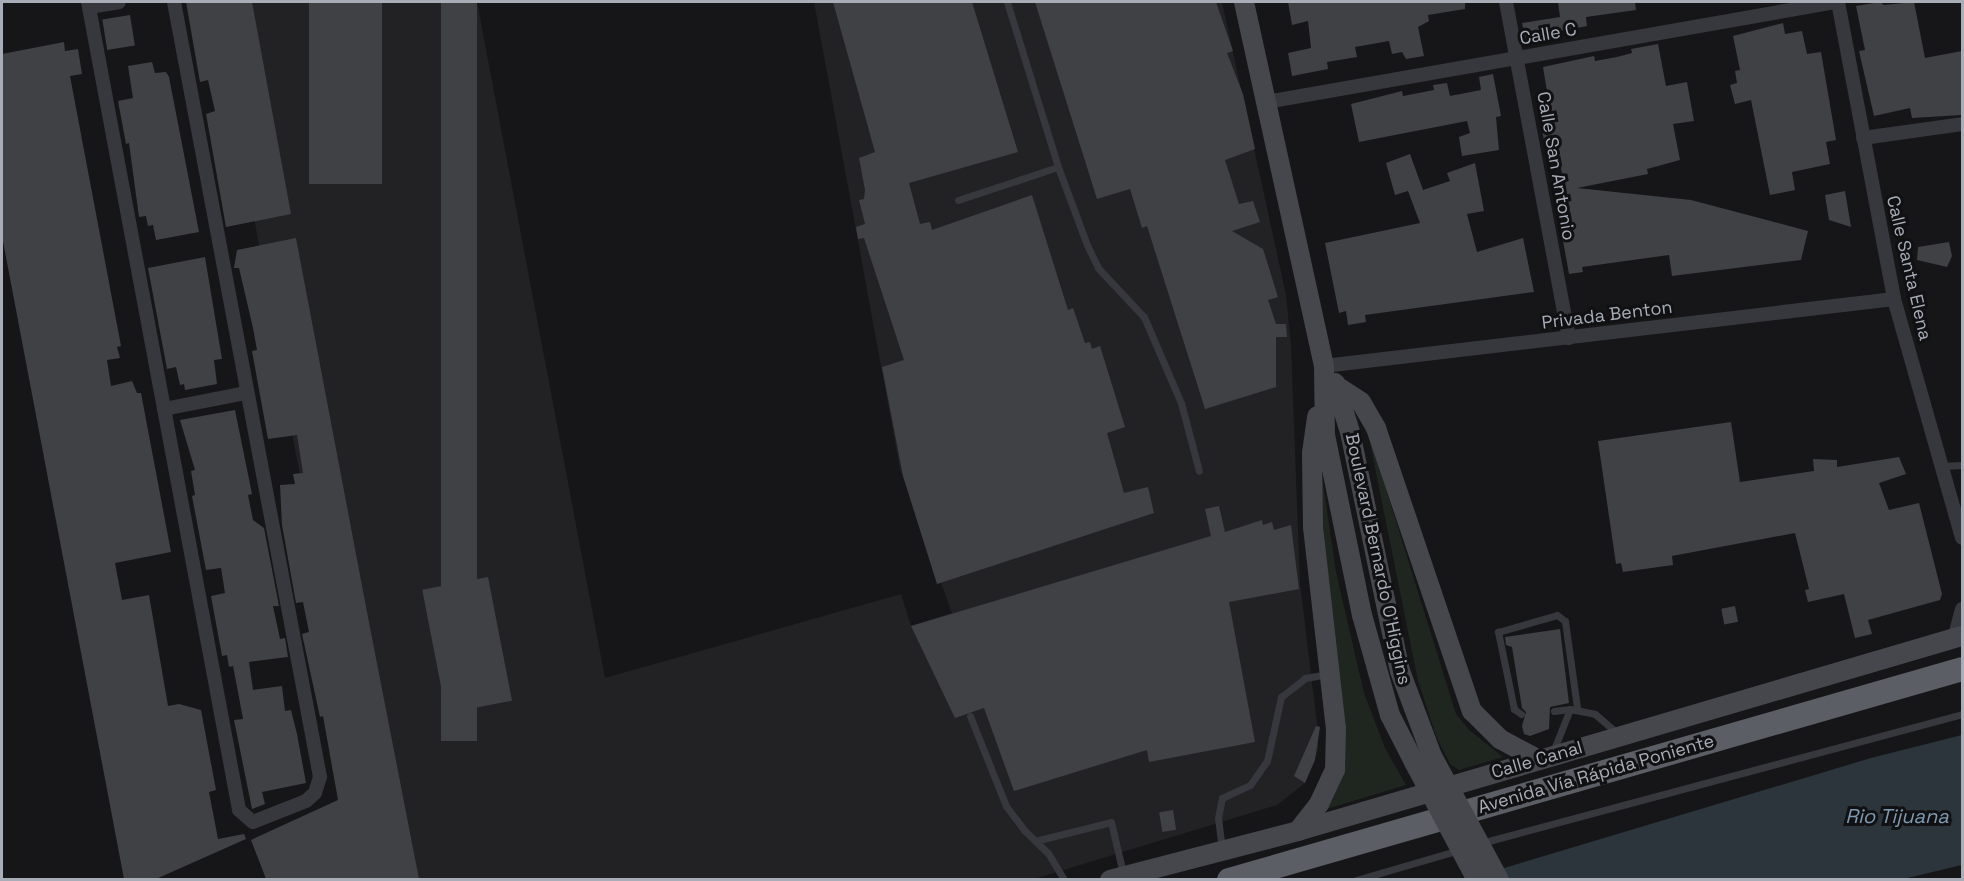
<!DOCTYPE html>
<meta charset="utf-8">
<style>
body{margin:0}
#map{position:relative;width:1964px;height:881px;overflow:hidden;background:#161618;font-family:"Space Grotesk",sans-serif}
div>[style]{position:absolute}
.built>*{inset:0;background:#222225}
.green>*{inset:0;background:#1e261f}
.water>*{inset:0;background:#2c353c}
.building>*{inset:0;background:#404145;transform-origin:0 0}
.service>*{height:7px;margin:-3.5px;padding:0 3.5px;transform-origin:3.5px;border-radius:3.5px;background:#37383d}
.minor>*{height:14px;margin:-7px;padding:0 7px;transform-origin:7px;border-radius:7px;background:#37383d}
.secondary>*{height:20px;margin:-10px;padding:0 10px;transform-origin:10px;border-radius:10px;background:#45474d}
.trunk>*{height:24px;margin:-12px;padding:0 12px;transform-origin:12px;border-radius:12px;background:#5b5e65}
.secondary-bridge>*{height:20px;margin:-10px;padding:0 10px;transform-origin:10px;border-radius:10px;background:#45474d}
span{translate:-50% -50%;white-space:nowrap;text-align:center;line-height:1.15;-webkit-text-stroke:6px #111113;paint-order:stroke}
.street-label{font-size:18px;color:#a8adb8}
.water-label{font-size:20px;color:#7f9bb3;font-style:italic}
.frame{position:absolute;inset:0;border:3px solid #a8adb8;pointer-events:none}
</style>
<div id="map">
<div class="built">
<div style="clip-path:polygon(216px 2px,477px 2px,605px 678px,901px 594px,911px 626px,952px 613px,900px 469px,814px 2px,1222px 2px,1286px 295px,1291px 345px,1300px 583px,1318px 732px,1318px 750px,1305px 783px,1277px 805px,1034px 879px,382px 879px,294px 444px)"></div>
</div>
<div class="green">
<div style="clip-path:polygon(1367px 428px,1456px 714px,1469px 730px,1503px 757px,1459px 770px,1450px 764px,1436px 736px,1418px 681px)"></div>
<div style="clip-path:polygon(1321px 470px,1336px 572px,1364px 693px,1385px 748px,1406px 785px,1320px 811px,1337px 778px,1321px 558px)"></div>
</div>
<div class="water">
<div style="clip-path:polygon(1962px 735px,1962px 865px,1899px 880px,1464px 880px,1871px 758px)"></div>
</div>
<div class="building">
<div style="clip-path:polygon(186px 2px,252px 2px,291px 214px,226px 227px,206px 114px,215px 111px,208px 80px,200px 82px)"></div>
<div style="left:309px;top:2px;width:73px;height:182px"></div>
<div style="left:441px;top:2px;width:36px;height:739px"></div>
<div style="clip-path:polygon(833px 2px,972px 2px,1018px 152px,909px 183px,920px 224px,930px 222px,932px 230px,1032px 195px,1068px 310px,1073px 308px,1085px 343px,1090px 342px,1092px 349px,1100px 346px,1125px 427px,1107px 433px,1124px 493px,1148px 487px,1154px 513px,937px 584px,903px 476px,882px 367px,904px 360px,864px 238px,858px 239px,856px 227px,865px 224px,859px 200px,864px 199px,865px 190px,859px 158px,875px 152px)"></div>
<div style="clip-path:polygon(1035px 2px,1216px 2px,1233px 51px,1227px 53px,1243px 94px,1255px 149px,1225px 160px,1239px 204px,1253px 201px,1260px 222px,1232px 231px,1263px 249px,1278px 297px,1268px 300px,1276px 324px,1286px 324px,1287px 337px,1276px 337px,1276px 387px,1205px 409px,1147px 226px,1142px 228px,1130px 189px,1097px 199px)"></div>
<div style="clip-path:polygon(1288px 2px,1465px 2px,1465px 9px,1428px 15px,1429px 21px,1418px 27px,1424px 56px,1406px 59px,1402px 52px,1392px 54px,1389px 41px,1355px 47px,1357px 57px,1327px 62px,1328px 69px,1292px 76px,1288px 53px,1311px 48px,1308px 21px,1292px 25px)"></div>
<div style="clip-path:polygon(1558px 2px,1635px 2px,1636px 10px,1586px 17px,1587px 26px,1525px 38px,1522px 23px,1560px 17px)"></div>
<div style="clip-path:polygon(1880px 2px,1884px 5px,1914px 2px,1925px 58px,1962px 51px,1962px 115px,1912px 118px,1910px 108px,1874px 116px,1859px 51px,1865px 50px,1856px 6px)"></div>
<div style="left:130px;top:15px;width:31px;height:28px;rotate:81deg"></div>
<div style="clip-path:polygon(1783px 23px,1785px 34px,1802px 31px,1807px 54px,1821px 52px,1836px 140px,1826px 142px,1830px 164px,1792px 172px,1795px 190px,1770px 195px,1751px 100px,1735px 104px,1730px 85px,1737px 83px,1735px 71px,1740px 70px,1733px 36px)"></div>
<div style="clip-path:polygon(64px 42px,65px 51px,78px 49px,82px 74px,70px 76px,121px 346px,117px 347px,120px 358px,107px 360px,111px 386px,132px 381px,137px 393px,141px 393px,171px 552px,115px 563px,122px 600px,149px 595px,168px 706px,179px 704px,201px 710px,216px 790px,209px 792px,218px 839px,244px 834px,246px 839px,156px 879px,124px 879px,2px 236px,2px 54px)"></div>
<div style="clip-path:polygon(1658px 44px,1666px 86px,1687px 82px,1694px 121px,1673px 124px,1680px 160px,1647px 169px,1648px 174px,1577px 188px,1691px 200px,1808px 231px,1801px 260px,1672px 276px,1669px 255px,1582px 267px,1583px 272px,1569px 274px,1557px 207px,1568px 205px,1559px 158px,1548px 160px,1542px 130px,1553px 128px,1543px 67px,1594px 56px,1595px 61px,1617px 57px,1632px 53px,1631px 49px)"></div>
<div style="clip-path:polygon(152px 62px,155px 73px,166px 72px,169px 77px,199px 232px,156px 240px,153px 225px,148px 226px,146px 216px,139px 217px,129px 143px,126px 144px,118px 101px,133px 98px,128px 66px)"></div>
<div style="clip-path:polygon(1493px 74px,1501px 116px,1496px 117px,1499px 150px,1462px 156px,1459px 137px,1470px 133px,1467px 121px,1359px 142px,1351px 104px,1402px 91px,1403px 96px,1434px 90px,1433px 85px,1447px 83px,1450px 96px,1481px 90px,1479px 77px)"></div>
<div style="clip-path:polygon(1410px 154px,1423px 190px,1450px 181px,1447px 173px,1475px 163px,1484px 211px,1467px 214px,1477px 252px,1523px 238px,1534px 292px,1365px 315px,1366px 322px,1348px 325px,1346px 311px,1339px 313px,1325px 243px,1420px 223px,1408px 191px,1395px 195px,1386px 163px)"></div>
<div style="clip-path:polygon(1845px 191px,1851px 227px,1829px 220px,1825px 195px)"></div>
<div style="clip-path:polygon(296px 238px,367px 612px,419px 879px,266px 879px,251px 840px,338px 800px,323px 716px,320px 717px,302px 634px,309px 632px,303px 602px,296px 603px,282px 525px,280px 485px,295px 484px,293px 474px,303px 473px,297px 435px,268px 439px,252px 351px,257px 350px,253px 328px,239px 268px,234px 268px,237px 250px)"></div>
<div style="clip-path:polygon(1949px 242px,1952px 256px,1947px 267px,1917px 260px,1918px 247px)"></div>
<div style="clip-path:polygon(205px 257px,222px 359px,214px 360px,217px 384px,185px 390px,184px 384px,180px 385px,176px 367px,167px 369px,148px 268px)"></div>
<div style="clip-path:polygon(235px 410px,252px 494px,248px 495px,253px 520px,264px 528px,279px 606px,273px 606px,280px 639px,285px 638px,288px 657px,249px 662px,253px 690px,282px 686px,285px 711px,291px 710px,297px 734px,306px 783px,262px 792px,265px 804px,252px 809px,234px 720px,243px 719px,238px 692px,233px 666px,229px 667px,227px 655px,222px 656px,211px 596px,225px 593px,221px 568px,206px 570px,192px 496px,195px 495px,191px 471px,195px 470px,180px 420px)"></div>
<div style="clip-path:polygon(1731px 422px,1740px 482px,1814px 471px,1813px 459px,1837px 460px,1837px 467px,1899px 457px,1906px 474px,1879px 483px,1889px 510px,1919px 503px,1942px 594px,1940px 600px,1868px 620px,1872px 634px,1855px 638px,1844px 594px,1808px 602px,1805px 590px,1809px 589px,1795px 533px,1672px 556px,1673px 565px,1623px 572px,1621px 563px,1616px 564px,1598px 441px)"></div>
<div style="clip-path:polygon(1219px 506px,1225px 532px,1262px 520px,1263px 525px,1272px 522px,1274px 530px,1291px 525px,1299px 589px,1229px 602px,1255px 742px,1149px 762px,1147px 750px,1014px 791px,984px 708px,955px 718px,911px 626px,1211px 536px,1205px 509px)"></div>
<div style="left:488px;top:577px;width:126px;height:67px;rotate:79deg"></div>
<div style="left:1735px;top:606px;width:16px;height:14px;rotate:79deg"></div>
<div style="clip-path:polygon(1560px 629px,1569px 703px,1550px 707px,1549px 729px,1530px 736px,1524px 734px,1522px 726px,1526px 712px,1522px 708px,1512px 647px,1506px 645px,1505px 637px)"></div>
<div style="clip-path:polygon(1316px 726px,1320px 727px,1315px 760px,1305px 783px,1294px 776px)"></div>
<div style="left:1173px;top:810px;width:20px;height:14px;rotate:81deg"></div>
</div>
<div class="service">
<div style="left:1007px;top:2px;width:173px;rotate:72.8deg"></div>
<div style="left:1058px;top:167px;width:83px;rotate:69.6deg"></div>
<div style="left:1087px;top:245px;width:25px;rotate:64deg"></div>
<div style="left:1098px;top:268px;width:67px;rotate:46.8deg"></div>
<div style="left:1144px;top:317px;width:94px;rotate:66.7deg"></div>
<div style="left:1181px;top:403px;width:70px;rotate:75.2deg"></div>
<div style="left:958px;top:200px;width:105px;rotate:-18.3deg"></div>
<div style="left:1942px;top:466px;width:20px;rotate:-3deg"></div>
<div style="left:1554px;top:711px;width:16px;rotate:-7deg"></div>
<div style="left:1521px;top:714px;width:9px;rotate:-144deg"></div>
<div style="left:1514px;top:709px;width:79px;rotate:-101.7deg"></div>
<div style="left:1498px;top:632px;width:61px;rotate:-16.1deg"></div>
<div style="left:1557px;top:615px;width:10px;rotate:37deg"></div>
<div style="left:1565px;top:621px;width:87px;rotate:82.1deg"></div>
<div style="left:970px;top:716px;width:97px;rotate:68.2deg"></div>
<div style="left:1006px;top:806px;width:30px;rotate:53deg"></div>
<div style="left:1024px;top:830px;width:33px;rotate:44deg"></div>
<div style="left:1048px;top:853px;width:31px;rotate:59deg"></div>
<div style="left:1552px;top:754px;width:48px;rotate:-68.2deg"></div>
<div style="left:1570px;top:709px;width:25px;rotate:11deg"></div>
<div style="left:1595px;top:714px;width:30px;rotate:41deg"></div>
<div style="left:1035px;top:841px;width:78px;rotate:-14deg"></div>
<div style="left:1111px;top:822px;width:52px;rotate:76.8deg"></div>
<div style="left:1481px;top:843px;width:498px;rotate:-15deg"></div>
<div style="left:1222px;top:850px;width:32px;rotate:-97deg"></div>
<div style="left:1218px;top:818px;width:20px;rotate:-79deg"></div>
<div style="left:1222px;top:798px;width:31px;rotate:-25deg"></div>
<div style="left:1250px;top:785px;width:29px;rotate:-55deg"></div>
<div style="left:1267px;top:761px;width:66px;rotate:-77.7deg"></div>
<div style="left:1281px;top:697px;width:31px;rotate:-38deg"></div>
<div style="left:1305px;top:678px;width:22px;rotate:-10deg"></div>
<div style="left:1356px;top:880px;width:107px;rotate:-16.2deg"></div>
</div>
<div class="minor">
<div style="left:88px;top:2px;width:822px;rotate:79.41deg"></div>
<div style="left:239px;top:810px;width:18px;rotate:41deg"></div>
<div style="left:253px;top:822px;width:57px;rotate:-21.6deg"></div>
<div style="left:306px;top:801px;width:12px;rotate:-42deg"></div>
<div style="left:315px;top:793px;width:17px;rotate:-73deg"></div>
<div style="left:320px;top:777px;width:789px;rotate:-100.67deg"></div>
<div style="left:1506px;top:2px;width:342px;rotate:79.4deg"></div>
<div style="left:1838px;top:2px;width:302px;rotate:79.3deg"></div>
<div style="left:1894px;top:299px;width:248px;rotate:74.1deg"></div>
<div style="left:89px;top:7px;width:30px;rotate:-9deg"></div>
<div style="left:1267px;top:102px;width:578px;rotate:-9.97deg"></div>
<div style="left:1863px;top:138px;width:100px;rotate:-8deg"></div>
<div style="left:1324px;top:366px;width:574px;rotate:-6.7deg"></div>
<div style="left:164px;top:409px;width:84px;rotate:-11deg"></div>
<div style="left:1954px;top:639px;width:31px;rotate:-75deg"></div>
</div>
<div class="secondary">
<div style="left:1244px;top:2px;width:373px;rotate:77.6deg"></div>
<div style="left:1324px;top:366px;width:69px;rotate:89.2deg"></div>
<div style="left:1325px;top:435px;width:184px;rotate:78.4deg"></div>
<div style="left:1362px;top:615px;width:104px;rotate:74.4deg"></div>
<div style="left:1390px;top:715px;width:53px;rotate:62.9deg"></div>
<div style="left:1335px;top:383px;width:51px;rotate:73deg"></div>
<div style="left:1350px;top:432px;width:244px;rotate:78.2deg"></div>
<div style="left:1400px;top:671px;width:91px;rotate:69.4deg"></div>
<div style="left:1338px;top:387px;width:27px;rotate:33deg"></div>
<div style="left:1361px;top:402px;width:30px;rotate:60deg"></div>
<div style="left:1376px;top:428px;width:299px;rotate:71.3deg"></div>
<div style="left:1472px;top:711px;width:40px;rotate:45deg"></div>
<div style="left:1500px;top:739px;width:44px;rotate:28.3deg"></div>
<div style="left:1298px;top:831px;width:34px;rotate:-52deg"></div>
<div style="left:1319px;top:804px;width:38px;rotate:-65deg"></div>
<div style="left:1335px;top:770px;width:41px;rotate:-88.6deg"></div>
<div style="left:1336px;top:729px;width:203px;rotate:-96.5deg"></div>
<div style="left:1313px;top:527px;width:74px;rotate:-90.8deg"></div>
<div style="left:1312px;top:453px;width:37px;rotate:-82deg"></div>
<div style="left:1110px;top:880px;width:194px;rotate:-14.6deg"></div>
<div style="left:1298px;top:831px;width:692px;rotate:-16.37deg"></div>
</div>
<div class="trunk">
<div style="left:1229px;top:880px;width:763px;rotate:-16.06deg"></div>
</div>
<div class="secondary-bridge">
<div style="left:1432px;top:756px;width:141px;rotate:61.6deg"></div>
<div style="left:1414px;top:762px;width:134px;rotate:61.9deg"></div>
</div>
<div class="street-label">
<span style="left:1548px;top:34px;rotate:-10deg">Calle C</span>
<span style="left:1556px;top:166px;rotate:80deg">Calle San Antonio</span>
<span style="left:1909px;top:268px;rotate:77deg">Calle Santa Elena</span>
<span style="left:1607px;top:315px;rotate:-7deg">Privada Benton</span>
<span style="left:1378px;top:559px;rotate:78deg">Boulevard Bernardo O'Higgins</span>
<span style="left:1537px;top:760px;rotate:-16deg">Calle Canal</span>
<span style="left:1596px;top:774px;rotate:-16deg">Avenida Vía Rápida Poniente</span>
</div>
<div class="water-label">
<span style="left:1897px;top:816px">Rio Tijuana</span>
</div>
<div class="frame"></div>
</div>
